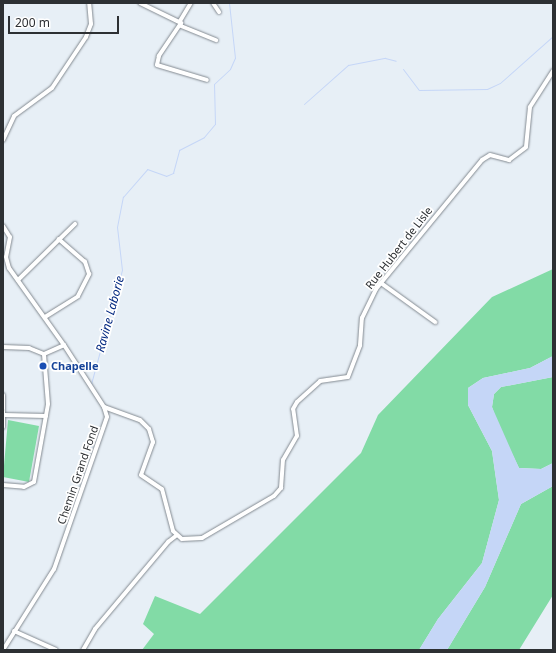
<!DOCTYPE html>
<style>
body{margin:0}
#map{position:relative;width:556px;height:653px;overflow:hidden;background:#e7eff6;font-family:"Noto Sans",sans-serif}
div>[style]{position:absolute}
.green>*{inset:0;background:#82dba6}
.water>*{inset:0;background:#c5d6f7}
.stream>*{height:1px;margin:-0.5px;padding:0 0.5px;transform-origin:0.5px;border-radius:0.5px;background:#c5d6f7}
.roads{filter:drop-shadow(0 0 1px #838a91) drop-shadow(0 0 1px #838a91)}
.minor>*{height:4px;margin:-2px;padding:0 2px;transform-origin:2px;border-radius:2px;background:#fff}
.dots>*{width:11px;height:11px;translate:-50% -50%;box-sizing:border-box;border:2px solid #fff;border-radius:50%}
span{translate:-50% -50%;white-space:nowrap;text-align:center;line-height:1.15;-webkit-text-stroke:3.5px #fff;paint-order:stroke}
.street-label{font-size:11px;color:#2d3033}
.transit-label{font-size:11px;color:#164399;font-weight:700}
.left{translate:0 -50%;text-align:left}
.water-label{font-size:12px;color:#042981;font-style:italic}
.frame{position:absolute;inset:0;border:4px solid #2d3033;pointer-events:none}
.scale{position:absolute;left:8px;top:16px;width:111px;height:18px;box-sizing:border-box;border:2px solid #2d3033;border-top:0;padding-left:5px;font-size:12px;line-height:14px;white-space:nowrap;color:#2d3033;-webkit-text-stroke:3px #fff;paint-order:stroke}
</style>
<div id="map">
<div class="green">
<div style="clip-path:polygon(553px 269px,553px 356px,530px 368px,483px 378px,468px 388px,468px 405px,492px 451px,499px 500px,482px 563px,438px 619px,419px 650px,142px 650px,154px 634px,143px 624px,155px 596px,200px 614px,361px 453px,378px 415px,492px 297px)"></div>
<div style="clip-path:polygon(553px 377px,553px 463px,541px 469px,519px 468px,498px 425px,492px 407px,494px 394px,501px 387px)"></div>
<div style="clip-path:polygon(8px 420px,39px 426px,29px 482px,3px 477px)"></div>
<div style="clip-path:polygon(553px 486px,553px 595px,519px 650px,447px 650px,485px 587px,521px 504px)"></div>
</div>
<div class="water">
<div style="clip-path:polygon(553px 356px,553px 377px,501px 387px,494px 394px,492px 407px,519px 468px,541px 469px,553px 463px,553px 486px,521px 504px,485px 587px,447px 650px,419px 650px,438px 619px,482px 563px,499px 500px,492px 451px,468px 405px,468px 388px,483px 378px,530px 368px)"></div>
</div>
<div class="stream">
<div style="left:403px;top:69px;width:26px;rotate:53deg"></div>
<div style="left:419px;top:90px;width:68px;rotate:-0.8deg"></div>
<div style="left:487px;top:89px;width:14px;rotate:-25deg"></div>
<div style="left:500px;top:83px;width:71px;rotate:-41.6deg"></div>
<div style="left:304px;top:104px;width:59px;rotate:-41.6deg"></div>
<div style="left:348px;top:65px;width:38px;rotate:-11deg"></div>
<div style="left:385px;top:58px;width:11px;rotate:15deg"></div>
<div style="left:91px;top:384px;width:118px;rotate:-74.8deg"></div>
<div style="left:122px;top:270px;width:43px;rotate:-96.6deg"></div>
<div style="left:117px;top:227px;width:31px;rotate:-79deg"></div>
<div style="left:123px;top:197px;width:37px;rotate:-49deg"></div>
<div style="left:147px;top:169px;width:20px;rotate:20deg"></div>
<div style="left:166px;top:176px;width:8px;rotate:-23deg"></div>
<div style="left:173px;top:173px;width:24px;rotate:-75deg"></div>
<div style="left:179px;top:150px;width:28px;rotate:-27deg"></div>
<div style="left:204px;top:137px;width:17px;rotate:-50deg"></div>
<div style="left:215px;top:124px;width:40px;rotate:-91.4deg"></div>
<div style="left:214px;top:84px;width:22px;rotate:-43deg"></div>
<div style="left:230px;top:69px;width:12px;rotate:-66deg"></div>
<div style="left:235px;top:58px;width:55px;rotate:-96.2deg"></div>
</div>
<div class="roads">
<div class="minor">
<div style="left:140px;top:3px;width:46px;rotate:26deg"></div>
<div style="left:181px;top:23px;width:40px;rotate:124deg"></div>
<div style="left:159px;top:56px;width:9px;rotate:103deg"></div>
<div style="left:157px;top:65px;width:52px;rotate:16.7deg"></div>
<div style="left:213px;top:3px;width:11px;rotate:56deg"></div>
<div style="left:180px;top:21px;width:21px;rotate:-59deg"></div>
<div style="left:181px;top:26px;width:38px;rotate:22deg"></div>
<div style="left:3px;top:140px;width:26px;rotate:-65deg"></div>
<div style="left:14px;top:116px;width:47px;rotate:-36.4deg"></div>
<div style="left:52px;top:88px;width:61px;rotate:-56.3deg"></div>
<div style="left:86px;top:37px;width:14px;rotate:-69deg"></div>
<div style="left:91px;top:24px;width:21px;rotate:-95deg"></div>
<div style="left:3px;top:226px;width:13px;rotate:58deg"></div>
<div style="left:10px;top:237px;width:20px;rotate:101deg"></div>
<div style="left:6px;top:257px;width:11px;rotate:75deg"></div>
<div style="left:9px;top:268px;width:95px;rotate:54.5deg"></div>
<div style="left:64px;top:345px;width:74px;rotate:57.2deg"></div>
<div style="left:104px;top:407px;width:10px;rotate:73deg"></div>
<div style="left:107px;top:417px;width:161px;rotate:109.2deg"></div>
<div style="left:54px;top:569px;width:96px;rotate:122.2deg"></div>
<div style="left:18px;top:280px;width:80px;rotate:-44.5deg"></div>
<div style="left:381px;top:283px;width:67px;rotate:35.8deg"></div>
<div style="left:45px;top:317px;width:39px;rotate:-32deg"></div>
<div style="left:78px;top:296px;width:25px;rotate:-63deg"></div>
<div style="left:89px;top:274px;width:13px;rotate:-108deg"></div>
<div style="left:85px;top:262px;width:35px;rotate:-139deg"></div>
<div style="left:3px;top:347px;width:26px;rotate:2deg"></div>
<div style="left:29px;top:348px;width:16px;rotate:22deg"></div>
<div style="left:3px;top:395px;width:14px;rotate:90deg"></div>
<div style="left:104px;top:407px;width:38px;rotate:20deg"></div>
<div style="left:140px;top:420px;width:13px;rotate:45deg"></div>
<div style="left:149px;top:429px;width:14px;rotate:73deg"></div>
<div style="left:153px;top:442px;width:35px;rotate:110deg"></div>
<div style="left:141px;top:475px;width:25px;rotate:34deg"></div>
<div style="left:162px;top:489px;width:43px;rotate:75.3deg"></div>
<div style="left:173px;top:531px;width:12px;rotate:42deg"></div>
<div style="left:182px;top:539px;width:20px;rotate:-3deg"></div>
<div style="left:202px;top:538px;width:83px;rotate:-30.3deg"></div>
<div style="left:274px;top:496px;width:11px;rotate:-49deg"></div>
<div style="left:281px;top:488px;width:28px;rotate:-86deg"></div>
<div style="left:283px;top:460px;width:28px;rotate:-60deg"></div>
<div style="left:297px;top:436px;width:27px;rotate:-98deg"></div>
<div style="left:293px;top:409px;width:8px;rotate:-60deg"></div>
<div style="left:297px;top:402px;width:31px;rotate:-42deg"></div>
<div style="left:320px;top:381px;width:28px;rotate:-8deg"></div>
<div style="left:348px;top:377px;width:34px;rotate:-69deg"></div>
<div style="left:360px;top:345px;width:27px;rotate:-86deg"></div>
<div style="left:362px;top:318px;width:32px;rotate:-64deg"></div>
<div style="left:376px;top:289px;width:167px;rotate:-50.6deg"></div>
<div style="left:482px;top:160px;width:9px;rotate:-32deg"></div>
<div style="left:490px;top:155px;width:20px;rotate:15deg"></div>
<div style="left:509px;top:160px;width:21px;rotate:-37deg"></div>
<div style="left:526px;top:147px;width:40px;rotate:-84.3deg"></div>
<div style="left:530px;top:107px;width:43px;rotate:-57.4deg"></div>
<div style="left:3px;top:411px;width:16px;rotate:90deg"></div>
<div style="left:4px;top:415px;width:42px;rotate:1.4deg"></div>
<div style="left:3px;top:485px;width:21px;rotate:5deg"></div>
<div style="left:24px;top:487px;width:11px;rotate:-27deg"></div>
<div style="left:34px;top:482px;width:79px;rotate:-79.8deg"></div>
<div style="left:48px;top:404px;width:50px;rotate:-94.6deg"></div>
<div style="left:44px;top:354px;width:22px;rotate:-24deg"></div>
<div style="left:14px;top:631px;width:46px;rotate:24.3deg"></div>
<div style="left:83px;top:650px;width:24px;rotate:-60deg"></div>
<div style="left:95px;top:629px;width:114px;rotate:-50deg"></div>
<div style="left:168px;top:542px;width:11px;rotate:-38deg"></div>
</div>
</div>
<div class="dots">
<div style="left:43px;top:366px;background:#1a4fb4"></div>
</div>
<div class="street-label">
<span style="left:399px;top:248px;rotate:-52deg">Rue Hubert de Lisle</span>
<span style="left:78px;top:475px;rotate:-71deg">Chemin Grand Fond</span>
</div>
<div class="transit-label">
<span class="left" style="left:51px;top:366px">Chapelle</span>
</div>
<div class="water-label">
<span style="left:110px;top:314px;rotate:-75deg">Ravine Laborie</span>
</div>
<div class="frame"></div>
<div class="scale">200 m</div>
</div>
